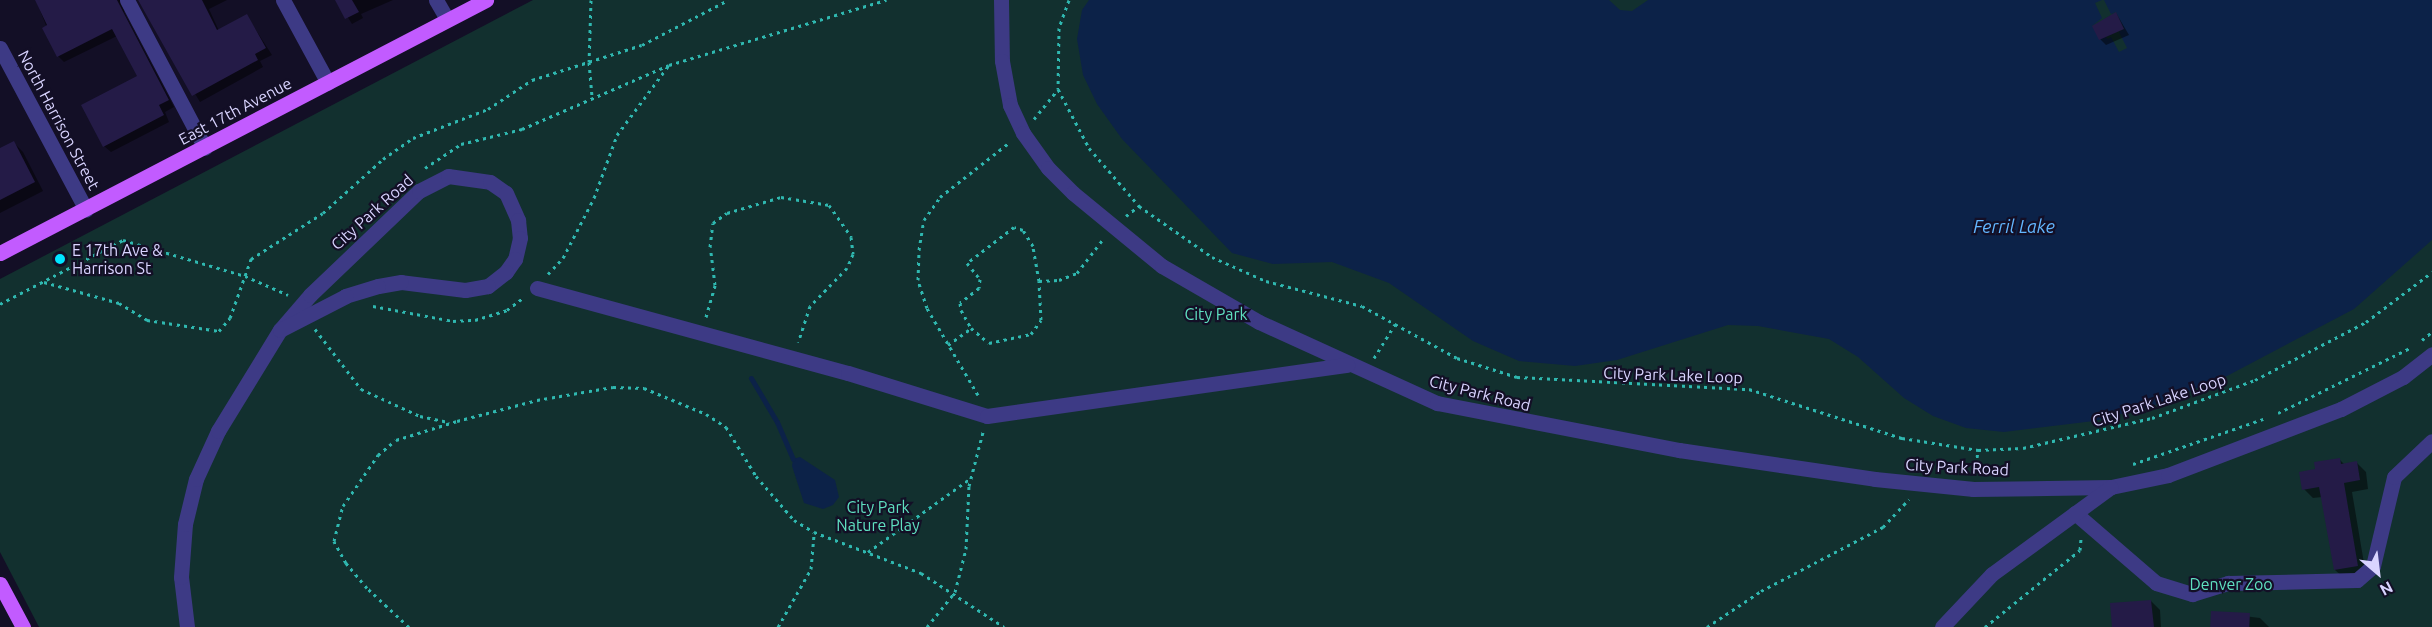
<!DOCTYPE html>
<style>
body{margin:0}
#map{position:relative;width:2432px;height:627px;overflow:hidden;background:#130f26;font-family:Ubuntu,sans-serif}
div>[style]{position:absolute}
.green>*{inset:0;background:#12302f}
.water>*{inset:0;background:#0c2248}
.shadow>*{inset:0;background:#0007}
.stream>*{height:5px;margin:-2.5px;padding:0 2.5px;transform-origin:2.5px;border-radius:2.5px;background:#0c2248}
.building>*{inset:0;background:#241b47;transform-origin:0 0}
.path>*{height:3px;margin-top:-1.5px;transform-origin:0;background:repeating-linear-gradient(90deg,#2fb8b0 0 3px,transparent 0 7.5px)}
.minor>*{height:15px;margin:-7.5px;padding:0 7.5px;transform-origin:7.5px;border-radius:7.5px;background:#3d3a85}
.major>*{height:15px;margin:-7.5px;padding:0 7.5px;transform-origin:7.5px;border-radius:7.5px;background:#c25bff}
.dots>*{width:16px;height:16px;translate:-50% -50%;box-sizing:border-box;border:3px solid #130f26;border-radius:50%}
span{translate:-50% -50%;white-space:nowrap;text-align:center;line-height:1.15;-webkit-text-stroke:4.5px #130f26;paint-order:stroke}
.street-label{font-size:16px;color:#d9d4ff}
.poi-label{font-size:16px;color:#d9d4ff}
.left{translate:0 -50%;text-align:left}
.park-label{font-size:16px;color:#5fe0c0}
.water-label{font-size:18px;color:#62b6ff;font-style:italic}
.north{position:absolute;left:2348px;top:543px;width:60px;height:60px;-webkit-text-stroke:4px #130f26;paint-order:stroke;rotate:152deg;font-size:16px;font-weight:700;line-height:24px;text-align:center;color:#d9d4ff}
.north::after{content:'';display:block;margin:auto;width:21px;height:27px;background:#d9d4ff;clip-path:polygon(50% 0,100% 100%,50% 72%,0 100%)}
</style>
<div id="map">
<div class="green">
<div style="clip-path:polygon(533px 0,2432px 0,2432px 627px,39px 627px,0 552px,0 279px)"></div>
</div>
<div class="water">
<div style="clip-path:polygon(1089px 0,1609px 0,1620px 10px,1632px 11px,1648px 0,2102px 0,2095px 3px,2102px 18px,2092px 26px,2108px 39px,2111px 37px,2119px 52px,2127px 48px,2119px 32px,2124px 29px,2116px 12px,2111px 14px,2104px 0,2432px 0,2432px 240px,2354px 309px,2227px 376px,2155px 405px,2094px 421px,2004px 432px,1966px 428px,1933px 416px,1904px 398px,1858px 357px,1829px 339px,1758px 326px,1728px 325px,1617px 360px,1575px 366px,1519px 361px,1473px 341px,1389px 283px,1332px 262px,1273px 264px,1232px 253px,1122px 139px,1097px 104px,1083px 75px,1077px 39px,1082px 10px)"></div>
<div style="clip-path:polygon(800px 457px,835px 480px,839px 497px,833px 505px,823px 509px,804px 503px,792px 466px,793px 459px)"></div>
</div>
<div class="shadow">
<div style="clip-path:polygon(36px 0,128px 0,124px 12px,174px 107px,165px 112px,169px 122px,111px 152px,104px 146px,139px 77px,117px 36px,64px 62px,58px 56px)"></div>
<div style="clip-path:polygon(138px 0,227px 0,209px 9px,219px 31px,247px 16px,272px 55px,260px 61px,263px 67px,200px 102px)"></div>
<div style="clip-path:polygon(337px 0,393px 0,361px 14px,363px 18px,352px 24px)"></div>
<div style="clip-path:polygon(2116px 13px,2129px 35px,2106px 45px,2100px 39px)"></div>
<div style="clip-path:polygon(14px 143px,23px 152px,43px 191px,0 213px,0 149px)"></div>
<div style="clip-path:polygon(2339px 459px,2345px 465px,2357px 463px,2366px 472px,2368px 489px,2352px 492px,2366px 575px,2344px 578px,2335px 570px,2322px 497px,2313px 498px,2304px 489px,2317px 470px)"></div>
<div style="clip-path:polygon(2151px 601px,2160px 610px,2161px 627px,2113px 627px)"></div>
<div style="clip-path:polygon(2212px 612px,2260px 618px,2269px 627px,2212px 627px)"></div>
</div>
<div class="stream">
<div style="left:751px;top:378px;width:51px;rotate:59.4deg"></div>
<div style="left:777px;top:422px;width:40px;rotate:66.6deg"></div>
</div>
<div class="building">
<div style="clip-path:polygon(35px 0,117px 0,169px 100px,159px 105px,164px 115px,103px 147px,81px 105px,137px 76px,112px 29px,57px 57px,42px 28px,47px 25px)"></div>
<div style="clip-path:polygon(138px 0,202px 0,217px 30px,247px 14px,266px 48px,255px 54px,258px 60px,192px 96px)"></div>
<div style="clip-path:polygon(335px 0,352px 0,359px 12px,345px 19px)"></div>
<div style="clip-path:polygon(2116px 12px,2124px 29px,2099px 40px,2092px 26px)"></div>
<div style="clip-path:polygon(14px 141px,35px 182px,0 200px,0 148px)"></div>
<div style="clip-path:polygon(2340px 458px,2341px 464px,2357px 461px,2360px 480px,2344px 483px,2358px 566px,2334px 570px,2319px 487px,2302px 490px,2299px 472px,2315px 469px,2314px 462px)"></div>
<div style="clip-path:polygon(2151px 600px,2154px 627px,2112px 627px,2110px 603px)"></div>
<div style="left:2211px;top:611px;width:39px;height:16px;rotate:3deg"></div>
</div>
<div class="path">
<div style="left:591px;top:0;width:62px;rotate:91.8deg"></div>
<div style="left:589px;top:62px;width:34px;rotate:85deg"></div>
<div style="left:1069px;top:0;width:30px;rotate:110deg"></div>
<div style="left:1059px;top:28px;width:61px;rotate:90.9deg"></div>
<div style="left:1058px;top:89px;width:67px;rotate:62.3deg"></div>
<div style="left:1089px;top:148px;width:77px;rotate:49.2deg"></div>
<div style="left:1139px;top:206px;width:89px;rotate:34.9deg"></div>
<div style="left:1212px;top:257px;width:59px;rotate:24deg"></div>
<div style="left:1266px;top:281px;width:99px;rotate:14.6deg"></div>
<div style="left:1362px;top:306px;width:108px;rotate:28.7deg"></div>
<div style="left:1457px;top:358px;width:63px;rotate:17.6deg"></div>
<div style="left:1517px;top:377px;width:232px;rotate:3deg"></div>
<div style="left:1749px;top:389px;width:161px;rotate:17.8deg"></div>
<div style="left:1902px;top:438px;width:77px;rotate:9deg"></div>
<div style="left:1978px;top:450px;width:45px;rotate:-2.5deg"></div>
<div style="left:2023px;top:448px;width:132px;rotate:-13.1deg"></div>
<div style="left:2152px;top:418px;width:110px;rotate:-20.3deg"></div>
<div style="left:2255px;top:380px;width:125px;rotate:-27.6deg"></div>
<div style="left:2366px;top:322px;width:83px;rotate:-37.1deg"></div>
<div style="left:1034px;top:119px;width:38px;rotate:-51deg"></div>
<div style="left:425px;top:168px;width:43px;rotate:-33.7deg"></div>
<div style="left:461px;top:144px;width:63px;rotate:-13.8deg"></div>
<div style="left:522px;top:129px;width:160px;rotate:-23.5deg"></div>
<div style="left:669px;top:65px;width:227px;rotate:-16.7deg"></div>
<div style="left:1126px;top:216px;width:16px;rotate:-38deg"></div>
<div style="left:548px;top:274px;width:22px;rotate:-47deg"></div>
<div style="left:563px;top:258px;width:68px;rotate:-62.7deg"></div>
<div style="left:594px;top:198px;width:67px;rotate:-69.9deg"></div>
<div style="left:617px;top:135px;width:87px;rotate:-53.4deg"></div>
<div style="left:1039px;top:281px;width:36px;rotate:-100deg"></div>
<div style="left:1033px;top:246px;width:19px;rotate:-122deg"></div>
<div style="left:1023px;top:230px;width:9px;rotate:-162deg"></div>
<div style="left:1014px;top:227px;width:59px;rotate:142.5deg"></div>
<div style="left:967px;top:263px;width:21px;rotate:51deg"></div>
<div style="left:980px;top:279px;width:9px;rotate:96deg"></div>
<div style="left:979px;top:288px;width:24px;rotate:142deg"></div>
<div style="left:960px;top:303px;width:7px;rotate:82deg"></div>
<div style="left:961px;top:310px;width:21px;rotate:61deg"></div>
<div style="left:971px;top:328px;width:23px;rotate:40deg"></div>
<div style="left:989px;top:343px;width:43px;rotate:-12.1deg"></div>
<div style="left:1031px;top:334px;width:17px;rotate:-54deg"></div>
<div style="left:1041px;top:320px;width:39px;rotate:-93deg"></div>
<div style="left:1039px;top:281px;width:20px;rotate:-3deg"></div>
<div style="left:1059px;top:280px;width:19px;rotate:-21deg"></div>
<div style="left:1077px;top:273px;width:44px;rotate:-52.4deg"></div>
<div style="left:44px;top:282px;width:78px;rotate:15.6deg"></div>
<div style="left:119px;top:303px;width:33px;rotate:31deg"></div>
<div style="left:147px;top:320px;width:73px;rotate:8.7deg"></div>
<div style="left:219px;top:331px;width:17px;rotate:-50deg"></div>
<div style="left:230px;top:318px;width:63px;rotate:-70.4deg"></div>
<div style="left:251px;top:259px;width:85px;rotate:-32.6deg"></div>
<div style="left:323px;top:213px;width:81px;rotate:-42deg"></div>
<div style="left:383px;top:159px;width:37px;rotate:-35deg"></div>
<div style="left:413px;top:138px;width:80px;rotate:-21.1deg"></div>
<div style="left:488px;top:109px;width:53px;rotate:-33.4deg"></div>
<div style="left:532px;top:80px;width:115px;rotate:-17.7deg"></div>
<div style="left:642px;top:45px;width:97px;rotate:-27.6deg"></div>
<div style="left:0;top:304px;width:139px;rotate:-27.5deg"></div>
<div style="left:123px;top:240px;width:127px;rotate:16.4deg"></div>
<div style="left:245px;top:276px;width:47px;rotate:23.8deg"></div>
<div style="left:373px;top:306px;width:81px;rotate:10.6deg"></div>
<div style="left:453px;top:321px;width:22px;rotate:-3deg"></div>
<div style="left:475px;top:320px;width:34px;rotate:-17deg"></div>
<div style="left:507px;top:310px;width:21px;rotate:-37deg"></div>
<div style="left:706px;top:317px;width:33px;rotate:-74deg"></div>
<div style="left:715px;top:285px;width:38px;rotate:-97deg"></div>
<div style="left:710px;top:247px;width:24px;rotate:-83deg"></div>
<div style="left:713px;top:223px;width:17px;rotate:-36deg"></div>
<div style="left:727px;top:213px;width:56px;rotate:-16.5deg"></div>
<div style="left:781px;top:197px;width:49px;rotate:9.5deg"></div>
<div style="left:829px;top:205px;width:39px;rotate:55deg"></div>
<div style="left:851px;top:237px;width:17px;rotate:83deg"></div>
<div style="left:853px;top:254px;width:15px;rotate:113deg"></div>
<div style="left:847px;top:268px;width:53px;rotate:134.2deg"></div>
<div style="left:810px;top:306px;width:38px;rotate:108deg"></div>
<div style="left:315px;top:329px;width:76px;rotate:52.5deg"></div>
<div style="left:361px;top:389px;width:65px;rotate:24.6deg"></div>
<div style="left:420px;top:416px;width:30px;rotate:12deg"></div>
<div style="left:2422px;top:340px;width:13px;rotate:-39deg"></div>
<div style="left:948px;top:345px;width:29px;rotate:-36deg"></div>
<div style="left:1374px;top:358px;width:40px;rotate:-58deg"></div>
<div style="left:978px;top:395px;width:101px;rotate:-120.4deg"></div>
<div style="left:927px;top:308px;width:29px;rotate:-108deg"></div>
<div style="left:918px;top:280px;width:30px;rotate:-88deg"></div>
<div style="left:919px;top:250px;width:30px;rotate:-81deg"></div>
<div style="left:924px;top:220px;width:28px;rotate:-55deg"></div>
<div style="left:940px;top:197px;width:89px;rotate:-38.2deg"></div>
<div style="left:2278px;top:413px;width:149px;rotate:-26.2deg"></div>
<div style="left:2133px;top:464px;width:138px;rotate:-19.1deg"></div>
<div style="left:1975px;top:472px;width:22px;rotate:-82deg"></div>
<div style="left:868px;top:552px;width:127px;rotate:-35.7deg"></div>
<div style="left:409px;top:627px;width:57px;rotate:-137.1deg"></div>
<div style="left:367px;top:588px;width:33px;rotate:-130deg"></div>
<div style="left:346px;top:563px;width:25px;rotate:-119deg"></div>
<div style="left:334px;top:541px;width:36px;rotate:-76deg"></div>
<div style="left:343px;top:506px;width:62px;rotate:-55.5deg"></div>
<div style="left:378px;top:455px;width:23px;rotate:-40deg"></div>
<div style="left:396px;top:440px;width:64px;rotate:-17.3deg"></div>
<div style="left:457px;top:421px;width:83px;rotate:-14.7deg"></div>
<div style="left:537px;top:400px;width:77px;rotate:-9.7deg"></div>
<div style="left:613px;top:387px;width:31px;rotate:2deg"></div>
<div style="left:644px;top:388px;width:67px;rotate:22.8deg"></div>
<div style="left:706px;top:414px;width:24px;rotate:33deg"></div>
<div style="left:726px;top:427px;width:57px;rotate:58.5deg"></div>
<div style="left:756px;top:476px;width:58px;rotate:49.2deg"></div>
<div style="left:794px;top:520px;width:23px;rotate:31deg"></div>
<div style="left:814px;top:532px;width:115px;rotate:21deg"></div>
<div style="left:921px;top:573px;width:99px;rotate:33deg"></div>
<div style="left:778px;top:627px;width:67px;rotate:-60.4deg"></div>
<div style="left:811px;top:569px;width:37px;rotate:-85deg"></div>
<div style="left:927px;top:627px;width:45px;rotate:-51.3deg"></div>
<div style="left:955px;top:592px;width:44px;rotate:-75.7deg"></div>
<div style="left:966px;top:549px;width:63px;rotate:-87.3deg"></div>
<div style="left:969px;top:486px;width:56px;rotate:-75.5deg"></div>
<div style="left:1707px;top:627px;width:65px;rotate:-33.7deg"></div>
<div style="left:1761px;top:591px;width:138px;rotate:-27.7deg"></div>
<div style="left:1883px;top:527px;width:38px;rotate:-47deg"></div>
<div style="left:1985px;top:627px;width:122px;rotate:-39deg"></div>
<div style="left:2080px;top:550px;width:11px;rotate:-85deg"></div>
</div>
<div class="minor">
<div style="left:127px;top:0;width:167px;rotate:62.2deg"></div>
<div style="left:283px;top:0;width:94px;rotate:61.5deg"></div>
<div style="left:436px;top:0;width:22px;rotate:60deg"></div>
<div style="left:1001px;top:0;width:61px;rotate:89.1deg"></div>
<div style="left:1002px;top:61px;width:45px;rotate:79.7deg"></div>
<div style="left:1010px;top:105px;width:31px;rotate:65deg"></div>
<div style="left:1023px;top:133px;width:43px;rotate:54.5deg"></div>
<div style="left:1048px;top:168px;width:35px;rotate:45deg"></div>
<div style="left:1073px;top:193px;width:115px;rotate:39.4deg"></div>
<div style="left:1162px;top:266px;width:112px;rotate:30deg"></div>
<div style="left:1259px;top:322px;width:196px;rotate:24.5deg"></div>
<div style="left:1437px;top:403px;width:247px;rotate:11deg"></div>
<div style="left:1679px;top:450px;width:198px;rotate:8.4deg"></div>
<div style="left:1875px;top:479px;width:99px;rotate:5.8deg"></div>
<div style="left:1973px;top:489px;width:138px;rotate:-0.8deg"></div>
<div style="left:2111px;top:487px;width:58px;rotate:-11.9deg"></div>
<div style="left:2168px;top:475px;width:185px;rotate:-20.9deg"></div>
<div style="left:2341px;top:409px;width:70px;rotate:-27.3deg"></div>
<div style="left:2403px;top:377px;width:37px;rotate:-38deg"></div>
<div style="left:0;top:48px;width:183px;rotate:62deg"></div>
<div style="left:537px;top:288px;width:322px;rotate:15.3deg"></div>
<div style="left:848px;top:373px;width:145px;rotate:17.2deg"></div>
<div style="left:987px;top:416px;width:364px;rotate:-8.1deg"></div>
<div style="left:2075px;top:513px;width:107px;rotate:40.8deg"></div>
<div style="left:2156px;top:583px;width:38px;rotate:17deg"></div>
<div style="left:2192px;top:594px;width:38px;rotate:-17deg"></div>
<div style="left:2228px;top:583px;width:129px;rotate:-1.3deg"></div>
<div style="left:2357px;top:580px;width:21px;rotate:-41deg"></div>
<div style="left:2373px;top:566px;width:91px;rotate:-76.7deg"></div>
<div style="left:2394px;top:477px;width:52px;rotate:-43.5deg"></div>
<div style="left:187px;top:627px;width:50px;rotate:-96.8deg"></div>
<div style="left:181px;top:577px;width:53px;rotate:-85.7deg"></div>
<div style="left:185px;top:524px;width:46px;rotate:-76.3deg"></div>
<div style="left:196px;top:479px;width:53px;rotate:-65.4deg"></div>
<div style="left:218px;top:431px;width:119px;rotate:-58.5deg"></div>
<div style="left:280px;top:330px;width:46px;rotate:-49.4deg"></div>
<div style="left:310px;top:295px;width:151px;rotate:-43.7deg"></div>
<div style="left:419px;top:191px;width:33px;rotate:-27deg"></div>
<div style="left:448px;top:176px;width:42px;rotate:8.1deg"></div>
<div style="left:490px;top:182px;width:19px;rotate:35deg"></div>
<div style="left:506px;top:193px;width:30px;rotate:66deg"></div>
<div style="left:518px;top:220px;width:18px;rotate:84deg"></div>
<div style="left:520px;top:238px;width:22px;rotate:103deg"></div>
<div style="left:515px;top:259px;width:16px;rotate:125deg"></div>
<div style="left:506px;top:272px;width:23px;rotate:142deg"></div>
<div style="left:488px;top:286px;width:23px;rotate:170deg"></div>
<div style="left:465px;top:290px;width:64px;rotate:-172.9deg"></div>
<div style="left:401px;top:282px;width:23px;rotate:170deg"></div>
<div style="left:378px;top:286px;width:34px;rotate:163deg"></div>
<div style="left:346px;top:296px;width:74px;rotate:152.7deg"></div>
<div style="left:1942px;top:627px;width:73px;rotate:-46.7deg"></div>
<div style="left:1992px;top:574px;width:147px;rotate:-36.2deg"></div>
</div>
<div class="major">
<div style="left:0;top:253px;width:548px;rotate:-27.5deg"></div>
<div style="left:0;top:584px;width:49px;rotate:61.9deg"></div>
</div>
<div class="dots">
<div style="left:60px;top:259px;background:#00e5ff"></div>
</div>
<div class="street-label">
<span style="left:235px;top:111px;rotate:-28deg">East 17th Avenue</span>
<span style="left:59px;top:120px;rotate:62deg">North Harrison Street</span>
<span style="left:372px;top:212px;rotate:-42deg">City Park Road</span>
<span style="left:1673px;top:375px;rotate:2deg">City Park Lake Loop</span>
<span style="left:1480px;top:393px;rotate:14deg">City Park Road</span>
<span style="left:2159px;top:400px;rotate:-18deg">City Park Lake Loop</span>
<span style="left:1957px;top:467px;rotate:3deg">City Park Road</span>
</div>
<div class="poi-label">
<span class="left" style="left:72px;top:259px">E 17th Ave &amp;<br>Harrison St</span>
</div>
<div class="park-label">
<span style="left:1216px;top:314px">City Park</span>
<span style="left:878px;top:516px">City Park<br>Nature Play</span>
<span style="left:2231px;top:584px">Denver Zoo</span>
</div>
<div class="water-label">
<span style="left:2014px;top:226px">Ferril Lake</span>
</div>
<div class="north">N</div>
</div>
